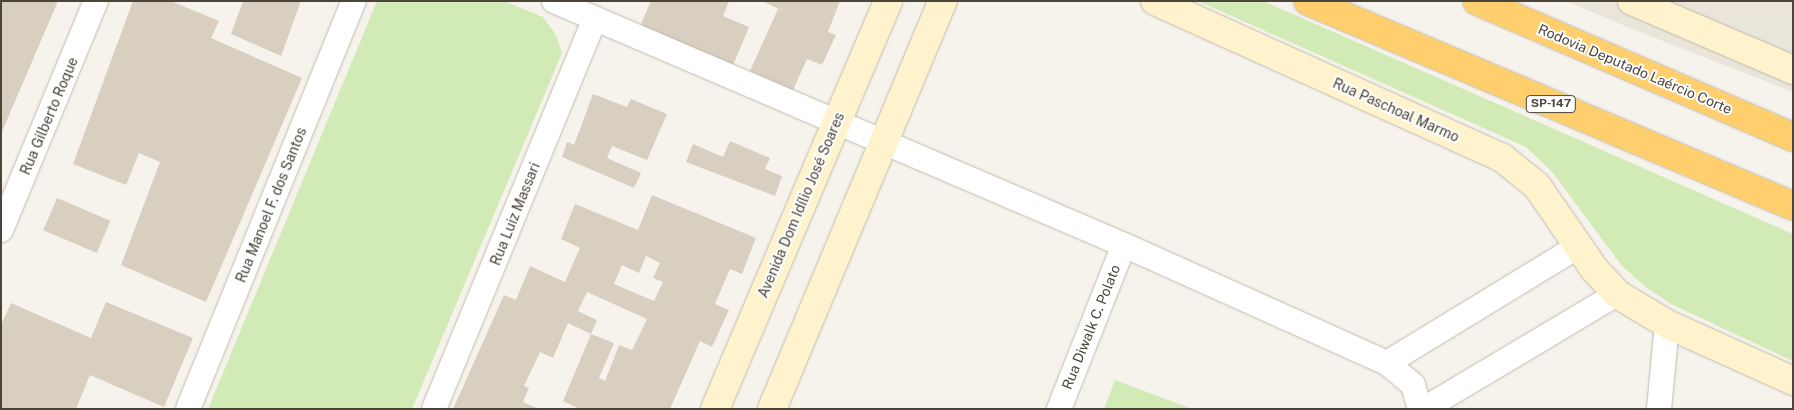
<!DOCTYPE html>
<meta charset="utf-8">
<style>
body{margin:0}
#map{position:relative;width:1794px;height:410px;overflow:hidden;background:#f6f3ec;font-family:"Public Sans",sans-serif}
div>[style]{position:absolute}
.residential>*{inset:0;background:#eae5da}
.green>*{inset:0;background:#d2eab5}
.building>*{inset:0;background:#d8cfc1;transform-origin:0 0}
.roads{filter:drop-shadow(0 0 1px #c2bbae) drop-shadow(0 0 1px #c2bbae)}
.street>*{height:24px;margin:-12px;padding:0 12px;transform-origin:12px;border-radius:12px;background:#fff}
.secondary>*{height:28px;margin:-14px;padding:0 14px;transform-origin:14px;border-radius:14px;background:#fff3cd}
.highway>*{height:28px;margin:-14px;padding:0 14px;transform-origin:14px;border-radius:14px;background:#ffcf6e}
span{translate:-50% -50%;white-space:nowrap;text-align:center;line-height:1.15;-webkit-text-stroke:4px #fff;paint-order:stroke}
.shield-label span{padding:1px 4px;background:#fff;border:1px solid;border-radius:4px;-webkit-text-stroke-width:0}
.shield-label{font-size:12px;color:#4b4439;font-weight:700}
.street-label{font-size:14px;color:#4b4439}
.frame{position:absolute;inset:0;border:2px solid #4b4439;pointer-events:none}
</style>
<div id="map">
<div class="residential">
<div style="clip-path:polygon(1566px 1px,1793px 1px,1793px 92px,1632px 29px)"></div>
</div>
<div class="green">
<div style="clip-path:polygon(377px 1px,504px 1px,543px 17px,556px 35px,562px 53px,412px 409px,208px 409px)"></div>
<div style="clip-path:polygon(1198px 1px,1263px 1px,1793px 234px,1793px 361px,1671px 304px,1647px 288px,1622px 266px,1553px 173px,1526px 147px)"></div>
<div style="clip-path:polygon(1115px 380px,1192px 409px,1104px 409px)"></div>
</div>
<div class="building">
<div style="clip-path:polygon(1px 1px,58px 1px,1px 134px)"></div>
<div style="clip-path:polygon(133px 1px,171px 1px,219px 21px,211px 38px,302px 78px,206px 302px,121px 265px,160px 162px,139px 153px,126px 185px,73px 164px)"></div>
<div style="clip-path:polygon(243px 1px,301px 1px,281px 56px,231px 34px)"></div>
<div style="clip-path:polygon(651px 1px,729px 1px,723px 16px,749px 27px,731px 70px,638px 31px)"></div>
<div style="clip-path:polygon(762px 1px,840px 1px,828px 32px,836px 35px,822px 65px,807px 59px,793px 90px,750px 71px,778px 9px,783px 11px)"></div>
<div style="clip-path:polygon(593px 94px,627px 107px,631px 99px,667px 114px,647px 160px,612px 146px,607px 158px,641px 173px,634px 188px,562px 157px,567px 142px,574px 145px)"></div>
<div style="clip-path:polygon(730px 141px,770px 158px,765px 169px,782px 176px,775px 196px,686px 162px,693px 144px,723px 157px)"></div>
<div style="clip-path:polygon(evenodd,652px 195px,756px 238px,742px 274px,730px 269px,715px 304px,729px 310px,712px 347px,700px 341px,670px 409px,580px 409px,563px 401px,591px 334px,568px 323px,553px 358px,540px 352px,524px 386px,529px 388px,523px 402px,539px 409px,453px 409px,504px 295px,516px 300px,530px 266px,565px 282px,580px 248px,561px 239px,575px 204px,638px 230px,652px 195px,646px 256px,660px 263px,653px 278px,663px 282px,654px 301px,614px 284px,622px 265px,639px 273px,646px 256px,652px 195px,587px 292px,647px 319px,632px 350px,619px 345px,605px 381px,599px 378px,614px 343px,591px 334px,597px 320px,578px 311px,587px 292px)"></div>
<div style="left:57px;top:198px;width:58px;height:35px;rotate:23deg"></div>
<div style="clip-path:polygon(106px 302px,193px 338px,164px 407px,90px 375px,76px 409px,1px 409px,1px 325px,11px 303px,91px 338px)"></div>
</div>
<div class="roads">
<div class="street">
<div style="left:554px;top:1px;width:620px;rotate:23.17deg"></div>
<div style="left:1124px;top:245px;width:288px;rotate:24.2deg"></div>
<div style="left:1387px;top:363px;width:34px;rotate:40deg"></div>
<div style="left:1413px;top:385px;width:25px;rotate:74deg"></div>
<div style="left:1px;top:230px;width:248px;rotate:-67.5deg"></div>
<div style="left:1387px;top:363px;width:226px;rotate:-31.4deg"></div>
<div style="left:188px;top:409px;width:440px;rotate:-67.9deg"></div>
<div style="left:434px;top:409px;width:422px;rotate:-67.6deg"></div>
<div style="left:1059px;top:409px;width:176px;rotate:-68.4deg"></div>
<div style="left:1424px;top:409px;width:225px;rotate:-30.8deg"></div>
<div style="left:1659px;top:409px;width:85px;rotate:-84.6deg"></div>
</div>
<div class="secondary">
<div style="left:1155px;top:1px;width:380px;rotate:24.3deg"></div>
<div style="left:1501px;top:157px;width:46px;rotate:38.9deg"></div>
<div style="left:1537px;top:186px;width:102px;rotate:55.4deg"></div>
<div style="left:1595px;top:270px;width:33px;rotate:47deg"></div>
<div style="left:1617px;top:294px;width:58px;rotate:31deg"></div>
<div style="left:1667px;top:324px;width:138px;rotate:24.3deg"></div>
<div style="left:1632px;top:1px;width:175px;rotate:23.2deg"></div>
<div style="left:715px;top:409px;width:443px;rotate:-67deg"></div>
<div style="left:772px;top:409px;width:442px;rotate:-67.3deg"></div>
</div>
<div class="highway">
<div style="left:1308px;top:1px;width:527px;rotate:22.91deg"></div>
<div style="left:1477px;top:1px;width:344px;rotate:23.3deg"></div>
</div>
</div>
<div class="shield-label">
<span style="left:1551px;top:104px">SP-147</span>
</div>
<div class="street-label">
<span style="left:1635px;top:69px;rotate:23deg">Rodovia Deputado Laércio Corte</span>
<span style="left:1396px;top:110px;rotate:24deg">Rua Paschoal Marmo</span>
<span style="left:49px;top:116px;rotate:-67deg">Rua Gilberto Roque</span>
<span style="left:271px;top:205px;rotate:-68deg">Rua Manoel F. dos Santos</span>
<span style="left:801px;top:205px;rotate:-67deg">Avenida Dom Idílio José Soares</span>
<span style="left:515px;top:214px;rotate:-68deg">Rua Luiz Massari</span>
<span style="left:1091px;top:327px;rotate:-68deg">Rua Diwalk C. Polato</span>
</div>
<div class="frame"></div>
</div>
